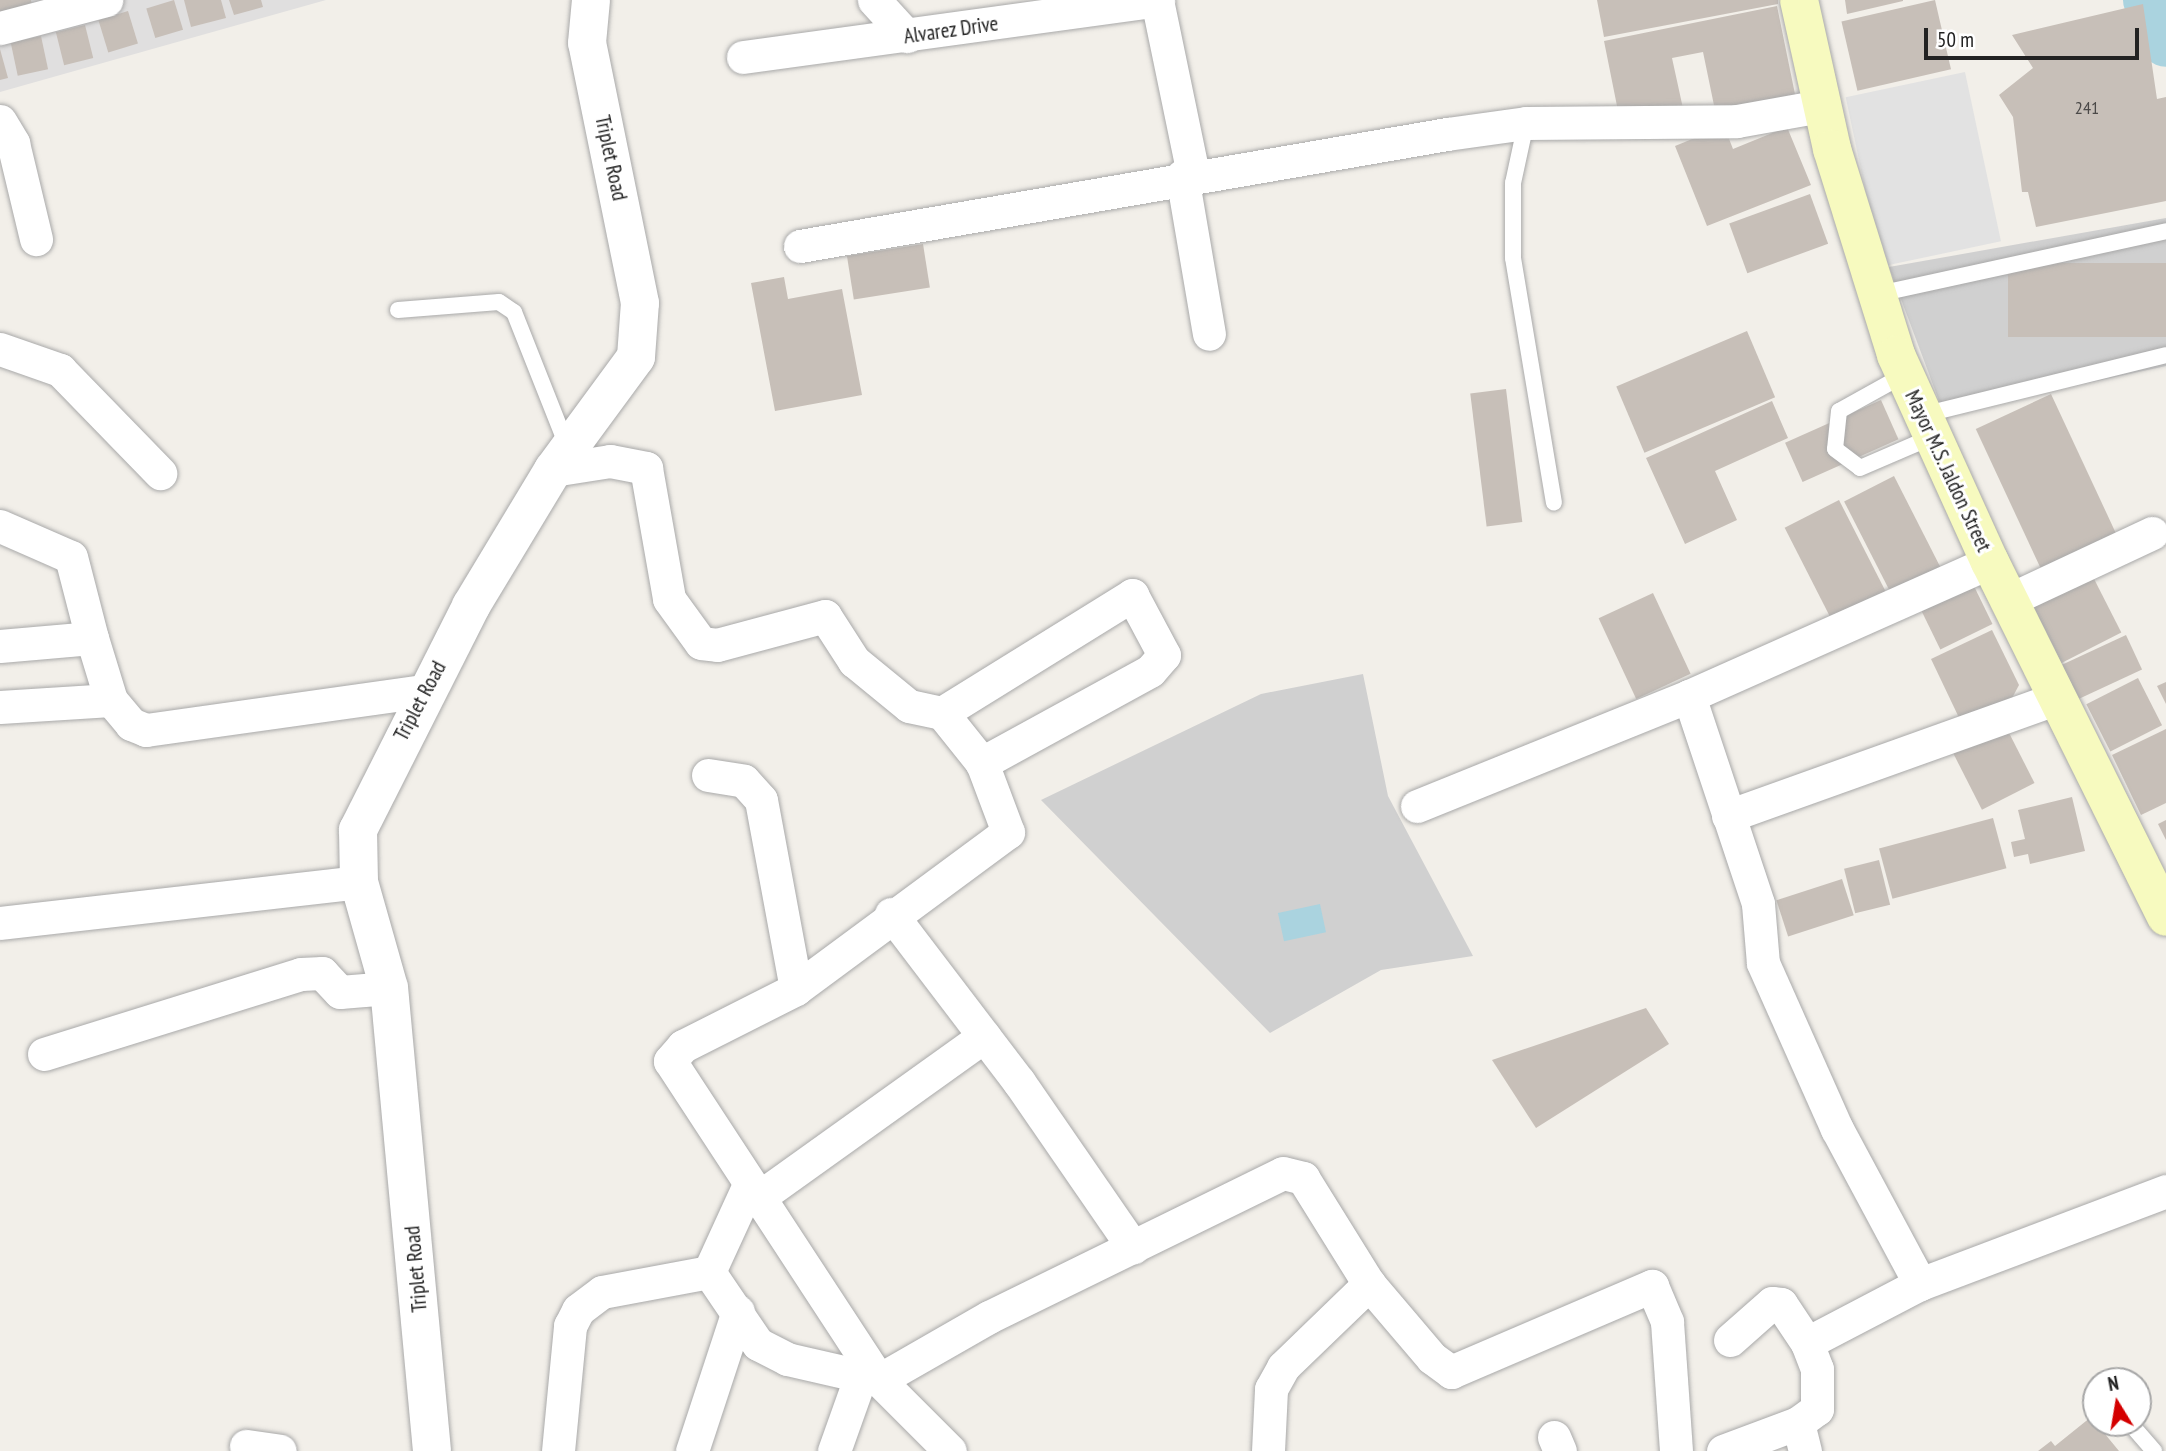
<!DOCTYPE html>
<style>
body{margin:0}
#map{position:relative;width:2166px;height:1451px;overflow:hidden;background:#f2efe9;font-family:"PT Sans Narrow",sans-serif}
div>[style]{position:absolute}
.residential>*{inset:0;background:#e0dfdf}
.religious>*{inset:0;background:#d0d0d0}
.parking>*{inset:0;background:#e2e2e2;transform-origin:0 0}
.water>*{inset:0;background:#aad3df;transform-origin:0 0}
.river>*{height:52px;margin:-26px;padding:0 26px;transform-origin:26px;border-radius:26px;background:#aad3df}
.building>*{inset:0;background:#c7bfb8;transform-origin:0 0}
.roads{filter:drop-shadow(0 0 2px #a9a9a9) drop-shadow(0 0 2px #a9a9a9)}
.service>*{height:16px;margin:-8px;padding:0 8px;transform-origin:8px;border-radius:8px;background:#fff}
.minor>*{height:33px;margin:-16.5px;padding:0 16.5px;transform-origin:16.5px;border-radius:16.5px;background:#fff}
.tertiary>*{height:38px;margin:-19px;padding:0 19px;transform-origin:19px;border-radius:19px;background:#fff}
.secondary>*{height:38px;margin:-19px;padding:0 19px;transform-origin:19px;border-radius:19px;background:#f7fabf}
span{translate:-50% -50%;white-space:nowrap;text-align:center;line-height:1.15;-webkit-text-stroke:6px #fff;paint-order:stroke}
.number-label{font-size:18px;color:#4b4948}
.number-label span{-webkit-text-stroke-width:0}
.street-label{font-size:21px;color:#222}
.north{position:absolute;left:2082px;top:1367px;width:70px;height:70px;box-sizing:border-box;background:#fff;border:2px solid #a7a7a7;border-radius:50%;rotate:349deg;font-size:19px;font-weight:700;line-height:28px;text-align:center;color:#222}
.north::after{content:'';display:block;margin:auto;width:24px;height:32px;background:#d40000;clip-path:polygon(50% 0,100% 100%,50% 72%,0 100%)}
.scale{position:absolute;left:1924px;top:28px;width:215px;height:32px;box-sizing:border-box;border:4px solid #222;border-top:0;padding-left:9px;font-size:21px;line-height:24px;white-space:nowrap;color:#222;-webkit-text-stroke:5px #fff;paint-order:stroke}
</style>
<div id="map">
<div class="residential">
<div style="clip-path:polygon(0 0,326px 0,0 92px)"></div>
</div>
<div class="religious">
<div style="clip-path:polygon(2166px 218px,2166px 366px,1944px 414px,1889px 267px)"></div>
<div style="clip-path:polygon(1363px 674px,1388px 796px,1473px 956px,1381px 970px,1270px 1033px,1041px 800px,1261px 694px)"></div>
</div>
<div class="parking">
<div style="left:1965px;top:72px;width:173px;height:122px;rotate:78deg"></div>
</div>
<div class="water">
<div style="left:1320px;top:904px;width:29px;height:43px;rotate:78deg"></div>
</div>
<div class="river">
<div style="left:2149px;top:0;width:44px;rotate:67.5deg"></div>
</div>
<div class="building">
<div style="clip-path:polygon(0 0,31px 0,32px 5px,0 12px)"></div>
<div style="left:174px;top:0;width:31px;height:29px;rotate:73deg"></div>
<div style="clip-path:polygon(184px 0,221px 0,226px 18px,191px 27px)"></div>
<div style="clip-path:polygon(229px 0,261px 0,263px 7px,234px 15px)"></div>
<div style="clip-path:polygon(1597px 0,1778px 0,1778px 4px,1604px 37px)"></div>
<div style="clip-path:polygon(1845px 0,1903px 0,1903px 1px,1847px 14px)"></div>
<div style="left:1935px;top:0;width:71px;height:96px;rotate:77deg"></div>
<div style="clip-path:polygon(2143px 4px,2157px 99px,2166px 97px,2166px 201px,2036px 227px,2028px 192px,2022px 192px,2013px 117px,1999px 95px,2033px 68px,2012px 35px)"></div>
<div style="clip-path:polygon(1777px 6px,1796px 99px,1716px 115px,1703px 52px,1672px 58px,1684px 113px,1619px 116px,1604px 41px)"></div>
<div style="left:128px;top:11px;width:34px;height:31px;rotate:73deg"></div>
<div style="left:85px;top:25px;width:34px;height:30px;rotate:76deg"></div>
<div style="left:41px;top:36px;width:34px;height:31px;rotate:78deg"></div>
<div style="clip-path:polygon(0 49px,8px 78px,0 80px)"></div>
<div style="clip-path:polygon(1724px 126px,1733px 149px,1787px 127px,1811px 185px,1707px 226px,1675px 146px)"></div>
<div style="left:1810px;top:194px;width:53px;height:86px;rotate:70deg"></div>
<div style="left:923px;top:244px;width:44px;height:77px;rotate:81deg"></div>
<div style="left:2166px;top:263px;width:74px;height:158px;rotate:90deg"></div>
<div style="clip-path:polygon(784px 277px,788px 299px,842px 289px,862px 395px,775px 411px,751px 283px)"></div>
<div style="left:1747px;top:331px;width:72px;height:142px;rotate:67deg"></div>
<div style="left:1506px;top:389px;width:134px;height:36px;rotate:83deg"></div>
<div style="left:2051px;top:394px;width:161px;height:83px;rotate:65deg"></div>
<div style="left:1881px;top:400px;width:43px;height:105px;rotate:66deg"></div>
<div style="clip-path:polygon(1772px 401px,1788px 438px,1715px 471px,1737px 520px,1685px 544px,1646px 458px)"></div>
<div style="left:1894px;top:476px;width:111px;height:56px;rotate:63deg"></div>
<div style="left:1839px;top:500px;width:107px;height:61px;rotate:63deg"></div>
<div style="left:2090px;top:571px;width:69px;height:77px;rotate:63deg"></div>
<div style="left:1971px;top:580px;width:49px;height:58px;rotate:64deg"></div>
<div style="left:1653px;top:593px;width:89px;height:60px;rotate:65deg"></div>
<div style="clip-path:polygon(1992px 630px,2019px 685px,2010px 702px,1962px 724px,1931px 659px)"></div>
<div style="left:2126px;top:635px;width:38px;height:73px;rotate:65deg"></div>
<div style="left:2138px;top:678px;width:53px;height:58px;rotate:63deg"></div>
<div style="clip-path:polygon(2166px 682px,2166px 704px,2157px 686px)"></div>
<div style="left:2005px;top:725px;width:65px;height:59px;rotate:63deg"></div>
<div style="clip-path:polygon(2166px 729px,2166px 803px,2141px 815px,2112px 755px)"></div>
<div style="clip-path:polygon(2072px 797px,2085px 851px,2030px 864px,2028px 854px,2014px 857px,2011px 842px,2025px 839px,2018px 810px)"></div>
<div style="left:1993px;top:818px;width:52px;height:118px;rotate:75deg"></div>
<div style="clip-path:polygon(2166px 820px,2166px 840px,2158px 824px)"></div>
<div style="left:1879px;top:860px;width:46px;height:36px;rotate:76deg"></div>
<div style="left:1842px;top:879px;width:38px;height:69px;rotate:72deg"></div>
<div style="clip-path:polygon(1646px 1008px,1669px 1044px,1536px 1128px,1492px 1060px)"></div>
<div style="clip-path:polygon(2091px 1417px,2119px 1451px,2038px 1451px,2051px 1441px,2055px 1446px)"></div>
</div>
<div class="roads">
<div class="service">
<div style="left:1526px;top:123px;width:61px;rotate:102.2deg"></div>
<div style="left:1513px;top:183px;width:75px;rotate:90deg"></div>
<div style="left:1513px;top:258px;width:248px;rotate:80.5deg"></div>
<div style="left:1878px;top:294px;width:295px;rotate:-12.3deg"></div>
<div style="left:398px;top:310px;width:101px;rotate:-4.5deg"></div>
<div style="left:499px;top:302px;width:18px;rotate:34deg"></div>
<div style="left:514px;top:312px;width:144px;rotate:68.4deg"></div>
<div style="left:1904px;top:375px;width:74px;rotate:151deg"></div>
<div style="left:1839px;top:411px;width:38px;rotate:96deg"></div>
<div style="left:1835px;top:449px;width:31px;rotate:37deg"></div>
<div style="left:1860px;top:468px;width:78px;rotate:-23.3deg"></div>
<div style="left:1922px;top:415px;width:251px;rotate:-13.8deg"></div>
<div style="left:2135px;top:1429px;width:29px;rotate:49deg"></div>
</div>
<div class="minor">
<div style="left:874px;top:0;width:49px;rotate:47.5deg"></div>
<div style="left:1157px;top:0;width:178px;rotate:78.3deg"></div>
<div style="left:0;top:28px;width:110px;rotate:-14.8deg"></div>
<div style="left:743px;top:57px;width:419px;rotate:-7.8deg"></div>
<div style="left:0;top:121px;width:26px;rotate:59deg"></div>
<div style="left:13px;top:143px;width:99px;rotate:76.5deg"></div>
<div style="left:1182px;top:176px;width:160px;rotate:80.3deg"></div>
<div style="left:800px;top:246px;width:657px;rotate:-9.82deg"></div>
<div style="left:1447px;top:134px;width:80px;rotate:-7.9deg"></div>
<div style="left:1526px;top:123px;width:211px;rotate:-0.5deg"></div>
<div style="left:1737px;top:121px;width:85px;rotate:-10.1deg"></div>
<div style="left:0;top:349px;width:64px;rotate:19.3deg"></div>
<div style="left:60px;top:370px;width:144px;rotate:45.8deg"></div>
<div style="left:553px;top:470px;width:58px;rotate:-9deg"></div>
<div style="left:610px;top:461px;width:37px;rotate:11deg"></div>
<div style="left:646px;top:468px;width:133px;rotate:80deg"></div>
<div style="left:669px;top:599px;width:54px;rotate:54deg"></div>
<div style="left:701px;top:643px;width:16px;rotate:7deg"></div>
<div style="left:717px;top:645px;width:112px;rotate:-15deg"></div>
<div style="left:825px;top:616px;width:54px;rotate:57.2deg"></div>
<div style="left:854px;top:661px;width:71px;rotate:39.3deg"></div>
<div style="left:909px;top:706px;width:34px;rotate:12deg"></div>
<div style="left:942px;top:713px;width:64px;rotate:51.3deg"></div>
<div style="left:982px;top:763px;width:74px;rotate:69.4deg"></div>
<div style="left:1008px;top:832px;width:264px;rotate:143.5deg"></div>
<div style="left:796px;top:989px;width:127px;rotate:153.2deg"></div>
<div style="left:683px;top:1046px;width:20px;rotate:131deg"></div>
<div style="left:670px;top:1061px;width:381px;rotate:56.8deg"></div>
<div style="left:879px;top:1380px;width:100px;rotate:45deg"></div>
<div style="left:0;top:526px;width:77px;rotate:23.6deg"></div>
<div style="left:71px;top:557px;width:84px;rotate:75.5deg"></div>
<div style="left:2009px;top:600px;width:158px;rotate:-25.1deg"></div>
<div style="left:0;top:646px;width:92px;rotate:-5deg"></div>
<div style="left:92px;top:638px;width:65px;rotate:73deg"></div>
<div style="left:111px;top:700px;width:31px;rotate:50deg"></div>
<div style="left:131px;top:724px;width:16px;rotate:22deg"></div>
<div style="left:146px;top:730px;width:281px;rotate:-8deg"></div>
<div style="left:1689px;top:696px;width:219px;rotate:71.6deg"></div>
<div style="left:1758px;top:904px;width:59px;rotate:85.2deg"></div>
<div style="left:1763px;top:963px;width:182px;rotate:66deg"></div>
<div style="left:1837px;top:1129px;width:176px;rotate:61.8deg"></div>
<div style="left:0;top:707px;width:111px;rotate:-3.6deg"></div>
<div style="left:942px;top:713px;width:224px;rotate:-31.8deg"></div>
<div style="left:1132px;top:595px;width:68px;rotate:61.9deg"></div>
<div style="left:1164px;top:655px;width:21px;rotate:131deg"></div>
<div style="left:1150px;top:671px;width:192px;rotate:151.3deg"></div>
<div style="left:708px;top:775px;width:36px;rotate:9deg"></div>
<div style="left:744px;top:781px;width:25px;rotate:48deg"></div>
<div style="left:761px;top:800px;width:192px;rotate:79.5deg"></div>
<div style="left:1417px;top:806px;width:293px;rotate:-22deg"></div>
<div style="left:1689px;top:696px;width:329px;rotate:-24deg"></div>
<div style="left:1728px;top:816px;width:350px;rotate:-19.7deg"></div>
<div style="left:891px;top:914px;width:211px;rotate:52.7deg"></div>
<div style="left:1019px;top:1082px;width:201px;rotate:55.4deg"></div>
<div style="left:0;top:923px;width:361px;rotate:-6.5deg"></div>
<div style="left:44px;top:1054px;width:269px;rotate:-17.3deg"></div>
<div style="left:301px;top:974px;width:21px;rotate:-3deg"></div>
<div style="left:322px;top:973px;width:26px;rotate:47deg"></div>
<div style="left:340px;top:992px;width:49px;rotate:-4.7deg"></div>
<div style="left:758px;top:1198px;width:278px;rotate:-35.6deg"></div>
<div style="left:709px;top:1272px;width:94px;rotate:-65.4deg"></div>
<div style="left:1730px;top:1340px;width:56px;rotate:-41.4deg"></div>
<div style="left:1772px;top:1303px;width:9px;rotate:6deg"></div>
<div style="left:1781px;top:1304px;width:47px;rotate:56.3deg"></div>
<div style="left:1807px;top:1343px;width:28px;rotate:69deg"></div>
<div style="left:1817px;top:1369px;width:40px;rotate:90deg"></div>
<div style="left:1817px;top:1409px;width:24px;rotate:144deg"></div>
<div style="left:1798px;top:1423px;width:29px;rotate:76deg"></div>
<div style="left:1807px;top:1343px;width:127px;rotate:-27.6deg"></div>
<div style="left:1920px;top:1284px;width:263px;rotate:-20.7deg"></div>
<div style="left:1554px;top:1437px;width:15px;rotate:67deg"></div>
<div style="left:246px;top:1446px;width:34px;rotate:8deg"></div>
<div style="left:558px;top:1451px;width:126px;rotate:-84.5deg"></div>
<div style="left:570px;top:1326px;width:18px;rotate:-63deg"></div>
<div style="left:578px;top:1310px;width:30px;rotate:-37deg"></div>
<div style="left:602px;top:1292px;width:109px;rotate:-10.6deg"></div>
<div style="left:709px;top:1272px;width:87px;rotate:55.8deg"></div>
<div style="left:758px;top:1344px;width:33px;rotate:27deg"></div>
<div style="left:787px;top:1359px;width:94px;rotate:12.9deg"></div>
<div style="left:879px;top:1380px;width:127px;rotate:-29.8deg"></div>
<div style="left:989px;top:1317px;width:327px;rotate:-26.1deg"></div>
<div style="left:1283px;top:1173px;width:21px;rotate:14deg"></div>
<div style="left:1303px;top:1178px;width:125px;rotate:58.1deg"></div>
<div style="left:1369px;top:1284px;width:97px;rotate:49.6deg"></div>
<div style="left:1432px;top:1358px;width:24px;rotate:36deg"></div>
<div style="left:1451px;top:1372px;width:219px;rotate:-23.2deg"></div>
<div style="left:1652px;top:1286px;width:39px;rotate:67deg"></div>
<div style="left:1667px;top:1322px;width:129px;rotate:86deg"></div>
<div style="left:692px;top:1451px;width:147px;rotate:-71.8deg"></div>
<div style="left:834px;top:1451px;width:77px;rotate:-70.4deg"></div>
<div style="left:1268px;top:1451px;width:62px;rotate:-87.2deg"></div>
<div style="left:1271px;top:1389px;width:25px;rotate:-61deg"></div>
<div style="left:1283px;top:1367px;width:120px;rotate:-44deg"></div>
<div style="left:1723px;top:1451px;width:80px;rotate:-20.5deg"></div>
</div>
<div class="tertiary">
<div style="left:432px;top:1451px;width:465px;rotate:-95.3deg"></div>
<div style="left:389px;top:988px;width:110px;rotate:-105.8deg"></div>
<div style="left:359px;top:882px;width:52px;rotate:-91.1deg"></div>
<div style="left:358px;top:830px;width:251px;rotate:-63.2deg"></div>
<div style="left:471px;top:606px;width:159px;rotate:-58.9deg"></div>
<div style="left:553px;top:470px;width:140px;rotate:-53.7deg"></div>
<div style="left:636px;top:357px;width:54px;rotate:-85.8deg"></div>
<div style="left:640px;top:303px;width:265px;rotate:-101.5deg"></div>
<div style="left:587px;top:43px;width:43px;rotate:-84.7deg"></div>
</div>
<div class="secondary">
<div style="left:1799px;top:0;width:153px;rotate:77.5deg"></div>
<div style="left:1832px;top:149px;width:216px;rotate:72.7deg"></div>
<div style="left:1896px;top:355px;width:227px;rotate:65.6deg"></div>
<div style="left:1990px;top:562px;width:396px;rotate:63.6deg"></div>
</div>
</div>
<div class="number-label">
<span style="left:2087px;top:108px">241</span>
</div>
<div class="street-label">
<span style="left:951px;top:30px;rotate:-8deg">Alvarez Drive</span>
<span style="left:611px;top:158px;rotate:78deg">Triplet Road</span>
<span style="left:1948px;top:471px;rotate:65deg">Mayor M.S. Jaldon Street</span>
<span style="left:420px;top:701px;rotate:-62deg">Triplet Road</span>
<span style="left:416px;top:1269px;rotate:-95deg">Triplet Road</span>
</div>
<div class="north">N</div>
<div class="scale">50 m</div>
</div>
